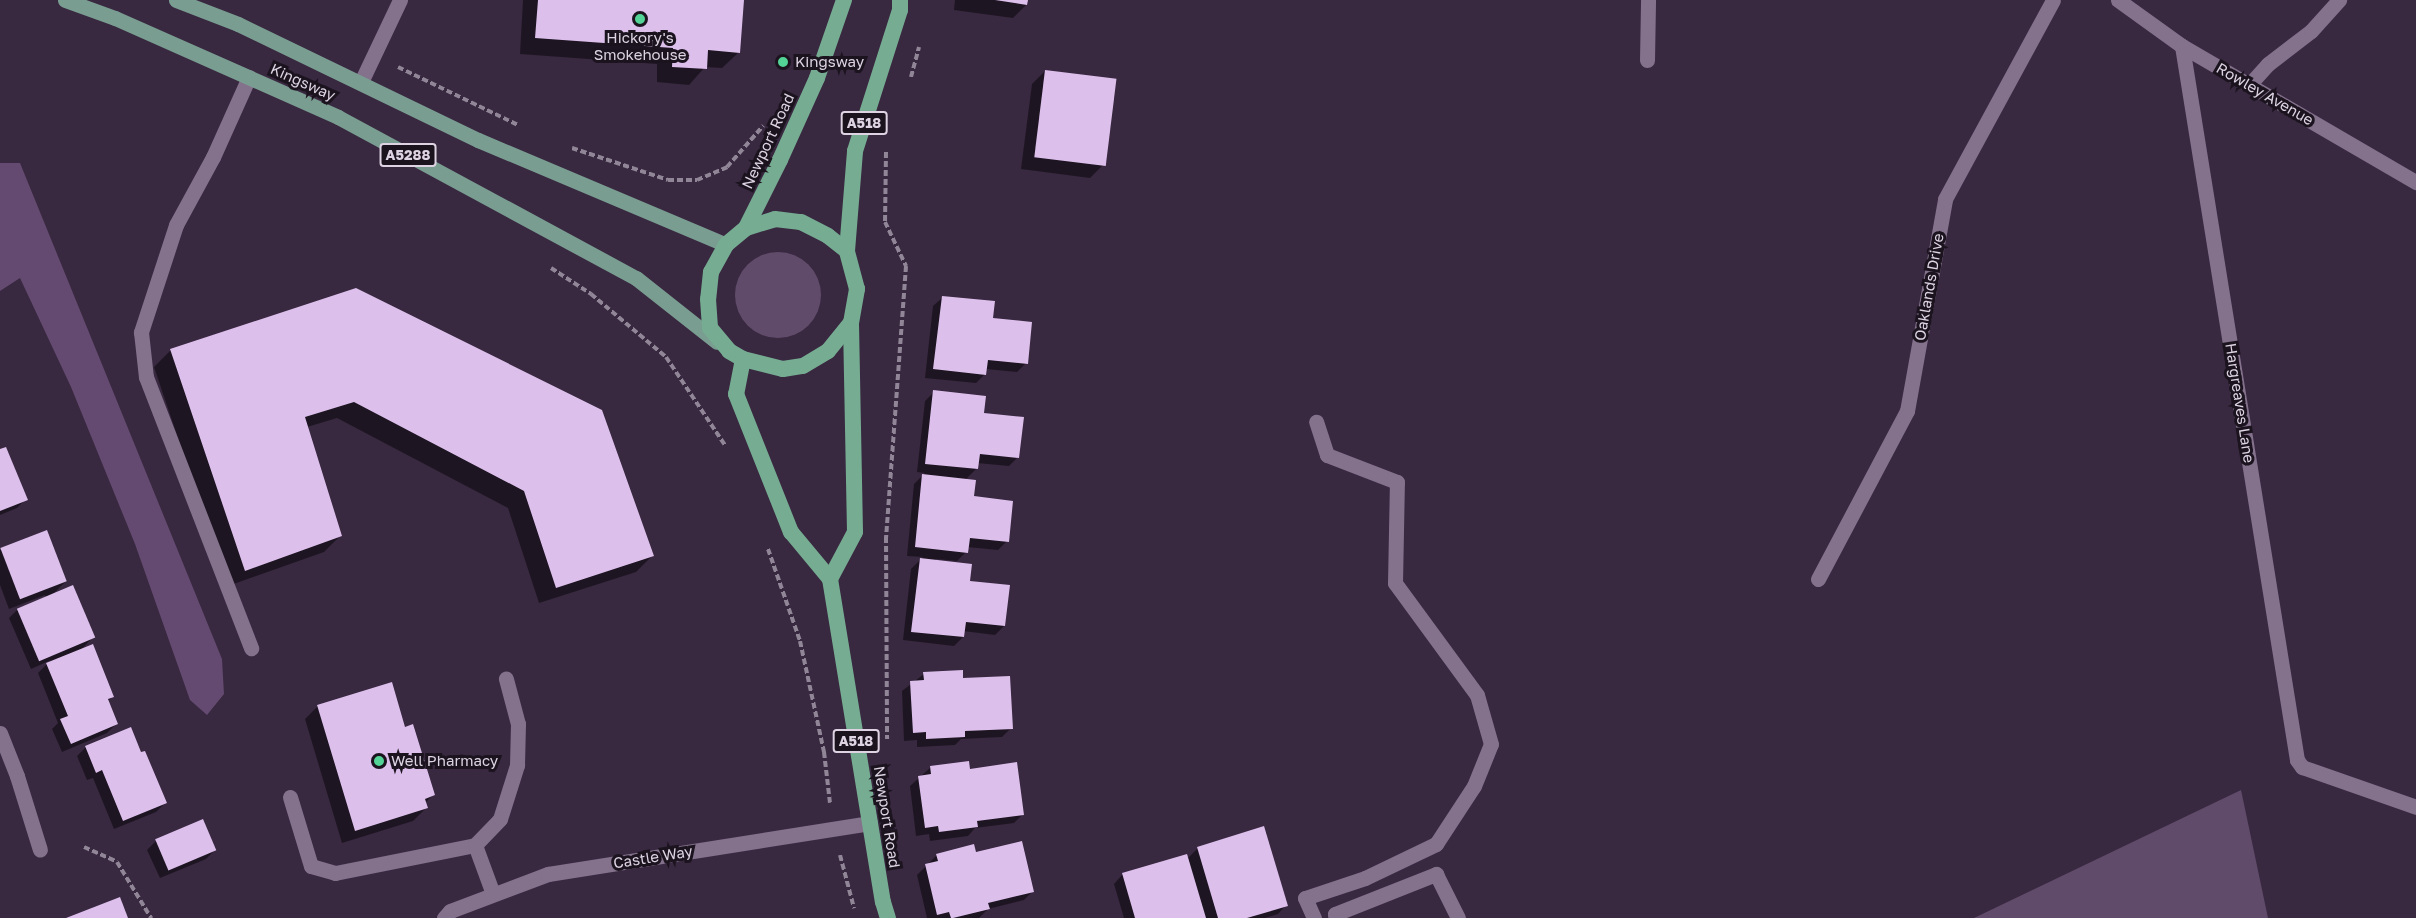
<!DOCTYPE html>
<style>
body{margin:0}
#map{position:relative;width:2416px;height:918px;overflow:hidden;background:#382840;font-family:"Golos Text",sans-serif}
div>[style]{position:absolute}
.green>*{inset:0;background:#614b6a}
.round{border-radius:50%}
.forest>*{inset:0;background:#644a70}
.shadow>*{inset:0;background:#0007}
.building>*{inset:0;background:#ddbfec;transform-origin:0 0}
.path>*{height:4px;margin-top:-2px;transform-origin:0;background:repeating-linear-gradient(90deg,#918598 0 6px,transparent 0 9px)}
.service>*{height:15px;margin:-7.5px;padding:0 7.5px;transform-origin:7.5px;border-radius:7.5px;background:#84718c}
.minor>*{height:15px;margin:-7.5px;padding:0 7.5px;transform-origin:7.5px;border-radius:7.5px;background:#84718c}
.primary>*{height:15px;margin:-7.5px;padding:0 7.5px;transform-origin:7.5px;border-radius:7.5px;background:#7a9d91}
.trunk>*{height:16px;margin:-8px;padding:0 8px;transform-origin:8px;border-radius:8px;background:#76ac92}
.dots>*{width:16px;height:16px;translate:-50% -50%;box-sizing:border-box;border:3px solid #1b141f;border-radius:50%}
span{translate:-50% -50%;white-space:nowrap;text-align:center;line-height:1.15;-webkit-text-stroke:6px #1b141f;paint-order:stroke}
.shield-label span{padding:2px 4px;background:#1b141f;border:2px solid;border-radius:4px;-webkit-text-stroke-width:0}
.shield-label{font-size:14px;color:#ddd3e2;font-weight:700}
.poi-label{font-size:15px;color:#ddd3e2}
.left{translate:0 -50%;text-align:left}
.street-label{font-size:15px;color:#ddd3e2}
</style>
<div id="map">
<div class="green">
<div class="round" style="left:735px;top:252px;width:86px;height:86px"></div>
<div style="clip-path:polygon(2241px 790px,2268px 918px,1974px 918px)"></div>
</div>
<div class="forest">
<div style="clip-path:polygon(0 163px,20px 163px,222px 659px,224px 694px,207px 715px,190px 700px,135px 544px,71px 387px,20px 278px,0 291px)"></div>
</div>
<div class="shadow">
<div style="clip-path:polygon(523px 0,742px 0,739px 52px,722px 68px,705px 67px,689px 85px,657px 82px,657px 64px,520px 54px)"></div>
<div style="clip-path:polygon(955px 0,1027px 0,1026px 5px,1013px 18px,954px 10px)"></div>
<div style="clip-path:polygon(1045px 71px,1103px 165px,1090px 178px,1021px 169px,1032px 84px)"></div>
<div style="clip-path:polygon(356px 290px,652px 556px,636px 572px,539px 603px,508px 508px,337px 418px,307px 427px,340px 536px,324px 552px,228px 586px,154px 367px,170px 351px)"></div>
<div style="clip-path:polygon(942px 298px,991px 320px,1026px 363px,1017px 372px,986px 369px,985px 374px,976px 383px,925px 378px,933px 306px)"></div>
<div style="clip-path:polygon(934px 392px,983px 414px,1018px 457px,1009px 466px,977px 463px,977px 468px,965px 480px,972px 498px,1007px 541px,998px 550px,967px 547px,966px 552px,957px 561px,936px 559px,935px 562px,969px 582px,1004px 626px,995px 635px,963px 631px,963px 637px,954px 646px,903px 640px,911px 569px,923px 557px,907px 556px,914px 484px,925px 473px,917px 472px,925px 401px)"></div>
<div style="clip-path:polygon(0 451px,26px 499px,17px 508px,0 515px)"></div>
<div style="clip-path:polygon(46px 532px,66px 581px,52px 595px,93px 637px,80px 651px,112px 697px,107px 702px,116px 724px,107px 733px,62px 752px,52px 729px,58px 723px,38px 673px,51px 660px,31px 669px,9px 618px,18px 609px,46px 597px,45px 595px,9px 609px,0 585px,0 550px)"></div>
<div style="clip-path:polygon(924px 674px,1011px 728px,1002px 737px,961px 739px,955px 745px,917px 747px,917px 740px,904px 741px,902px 691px)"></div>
<div style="clip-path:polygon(318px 706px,404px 729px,433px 795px,425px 803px,426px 808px,413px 821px,342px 843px,305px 719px)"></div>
<div style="clip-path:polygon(86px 747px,165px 803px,156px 812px,114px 829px,93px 778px,87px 780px,77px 756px)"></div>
<div style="clip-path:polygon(930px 768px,969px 770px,1023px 814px,1014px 823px,975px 828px,968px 836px,930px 841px,929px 834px,916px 836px,910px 786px)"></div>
<div style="clip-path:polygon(156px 841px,215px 850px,206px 859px,160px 878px,147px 850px)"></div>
<div style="clip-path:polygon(1198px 848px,1286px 905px,1278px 914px,1265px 918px,1124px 918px,1114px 884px,1122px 875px,1186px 856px,1187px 859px)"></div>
<div style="clip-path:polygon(975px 854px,1032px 892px,1024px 900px,988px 909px,979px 918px,927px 918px,917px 875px,937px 855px)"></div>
</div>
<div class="building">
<div style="clip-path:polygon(538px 0,744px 0,740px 53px,708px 50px,707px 69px,672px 67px,673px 48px,535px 38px)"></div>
<div style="clip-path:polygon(995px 0,1028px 0,1027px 5px)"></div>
<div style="left:1045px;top:70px;width:72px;height:88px;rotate:7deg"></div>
<div style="clip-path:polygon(356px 288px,602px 410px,654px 556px,556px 588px,524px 491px,354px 402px,305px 417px,342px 536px,245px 571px,170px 349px)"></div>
<div style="clip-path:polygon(942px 296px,995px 301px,993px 318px,1032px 322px,1028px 364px,988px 360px,986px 375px,933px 369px)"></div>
<div style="clip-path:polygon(933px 390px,986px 396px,984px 413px,1024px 417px,1019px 458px,980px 454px,978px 469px,925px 464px)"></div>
<div style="clip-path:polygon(6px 447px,28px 500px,0 511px,0 449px)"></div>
<div style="clip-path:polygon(922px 474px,976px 480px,974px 496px,1013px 501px,1009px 542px,970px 538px,968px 553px,915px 547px)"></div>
<div style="left:47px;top:530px;width:55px;height:50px;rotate:69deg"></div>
<div style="clip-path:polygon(920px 558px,972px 564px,970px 581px,1010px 585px,1005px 626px,966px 622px,964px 637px,911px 632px)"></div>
<div style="left:73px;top:585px;width:57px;height:61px;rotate:67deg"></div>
<div style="clip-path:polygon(93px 644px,114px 697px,108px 699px,118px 724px,71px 744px,60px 719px,68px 716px,46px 663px)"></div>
<div style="clip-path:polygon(963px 670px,963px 678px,1010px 676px,1013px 729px,965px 731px,965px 737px,926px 739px,926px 732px,913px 733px,910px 681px,924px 680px,923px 672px)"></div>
<div style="clip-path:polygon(392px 682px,405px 727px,413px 724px,435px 795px,425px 799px,428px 808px,355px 831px,317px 705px)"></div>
<div style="clip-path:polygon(131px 727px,141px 752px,145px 751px,167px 803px,123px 821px,102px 770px,96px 773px,85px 746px)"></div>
<div style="clip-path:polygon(969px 761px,970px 769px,1017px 762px,1024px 815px,977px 821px,978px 827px,939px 832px,938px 826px,925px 828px,918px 776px,931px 774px,930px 766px)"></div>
<div style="left:203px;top:819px;width:34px;height:52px;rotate:67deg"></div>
<div style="clip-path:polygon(1264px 826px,1288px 906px,1247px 918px,1218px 918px,1197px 847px)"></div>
<div style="clip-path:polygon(1022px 841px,1034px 892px,988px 903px,990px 909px,953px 918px,951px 918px,949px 912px,937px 915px,925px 864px,938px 861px,936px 854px,974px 844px,976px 852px)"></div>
<div style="clip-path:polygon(1187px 854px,1206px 918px,1135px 918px,1122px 873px)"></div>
<div style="clip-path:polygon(120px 897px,128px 918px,66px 918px)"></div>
</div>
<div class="path">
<div style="left:398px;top:67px;width:133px;rotate:25.8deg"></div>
<div style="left:911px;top:77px;width:31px;rotate:-75deg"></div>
<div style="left:572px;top:148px;width:101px;rotate:18.4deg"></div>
<div style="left:668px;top:180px;width:29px"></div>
<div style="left:697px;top:180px;width:33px;rotate:-23deg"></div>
<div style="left:727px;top:167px;width:55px;rotate:-48.7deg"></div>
<div style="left:886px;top:152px;width:70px;rotate:90.8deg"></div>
<div style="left:885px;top:222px;width:49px;rotate:64.5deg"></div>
<div style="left:906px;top:266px;width:272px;rotate:94.2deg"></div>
<div style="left:886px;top:537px;width:202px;rotate:89.7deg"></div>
<div style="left:551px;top:268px;width:48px;rotate:33deg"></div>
<div style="left:591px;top:294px;width:98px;rotate:40deg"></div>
<div style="left:666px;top:357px;width:106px;rotate:56.2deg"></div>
<div style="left:768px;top:549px;width:97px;rotate:70.8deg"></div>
<div style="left:800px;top:641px;width:114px;rotate:77.8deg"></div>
<div style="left:824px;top:752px;width:51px;rotate:83.3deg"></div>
<div style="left:84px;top:847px;width:36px;rotate:24deg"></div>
<div style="left:117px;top:862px;width:66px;rotate:58.7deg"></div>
<div style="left:840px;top:855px;width:55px;rotate:75.2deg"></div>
</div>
<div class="service">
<div style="left:249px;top:77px;width:88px;rotate:114.2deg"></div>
<div style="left:213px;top:157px;width:77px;rotate:118.6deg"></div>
<div style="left:176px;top:225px;width:113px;rotate:108.1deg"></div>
<div style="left:141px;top:332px;width:45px;rotate:83.7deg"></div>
<div style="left:146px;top:377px;width:291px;rotate:68.8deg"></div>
<div style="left:361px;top:82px;width:91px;rotate:-64.6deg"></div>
<div style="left:2249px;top:85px;width:28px;rotate:-48deg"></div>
<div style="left:2268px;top:64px;width:54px;rotate:-37.5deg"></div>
<div style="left:2311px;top:31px;width:42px;rotate:-47.9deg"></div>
<div style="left:2297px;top:760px;width:9px;rotate:54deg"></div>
<div style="left:2302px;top:767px;width:121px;rotate:19.3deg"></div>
<div style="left:290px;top:797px;width:72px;rotate:73.1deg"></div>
<div style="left:311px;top:866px;width:25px;rotate:16deg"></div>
<div style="left:335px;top:873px;width:143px;rotate:-11.3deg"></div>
<div style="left:475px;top:845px;width:36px;rotate:-46deg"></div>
<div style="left:500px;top:819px;width:57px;rotate:-72.5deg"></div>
<div style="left:517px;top:765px;width:41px;rotate:-88.6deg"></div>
<div style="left:518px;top:724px;width:47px;rotate:-104.9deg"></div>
<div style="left:475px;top:845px;width:52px;rotate:69.8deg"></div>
</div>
<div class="minor">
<div style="left:2118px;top:0;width:79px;rotate:35.7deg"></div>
<div style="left:2182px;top:46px;width:271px;rotate:30.2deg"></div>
<div style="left:2182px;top:46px;width:723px;rotate:80.85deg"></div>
<div style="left:1647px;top:60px;width:60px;rotate:-89deg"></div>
<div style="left:1818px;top:579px;width:190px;rotate:-62.1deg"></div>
<div style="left:1907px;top:411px;width:215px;rotate:-79.8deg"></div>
<div style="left:1945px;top:199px;width:226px;rotate:-61.5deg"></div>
<div style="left:0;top:733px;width:46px;rotate:68.4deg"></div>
<div style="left:17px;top:776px;width:77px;rotate:72.7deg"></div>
<div style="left:444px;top:918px;width:9px;rotate:-49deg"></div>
<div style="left:450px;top:911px;width:105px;rotate:-20.7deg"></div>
<div style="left:548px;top:874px;width:326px;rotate:-9deg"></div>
<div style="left:1314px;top:918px;width:22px;rotate:-114deg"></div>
<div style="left:1305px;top:898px;width:63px;rotate:-18.4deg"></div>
<div style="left:1365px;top:878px;width:79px;rotate:-25.6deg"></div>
<div style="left:1436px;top:844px;width:69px;rotate:-56.8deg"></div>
<div style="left:1474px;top:786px;width:45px;rotate:-68deg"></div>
<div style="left:1491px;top:744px;width:51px;rotate:-105.9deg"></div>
<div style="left:1477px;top:695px;width:139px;rotate:-126.2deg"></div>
<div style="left:1395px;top:583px;width:101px;rotate:-88.9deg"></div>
<div style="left:1397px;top:482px;width:75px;rotate:-158.9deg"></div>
<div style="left:1327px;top:455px;width:35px;rotate:-108deg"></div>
<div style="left:1336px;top:918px;width:4px;rotate:-104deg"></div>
<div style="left:1335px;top:914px;width:109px;rotate:-21.6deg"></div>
<div style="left:1436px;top:874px;width:49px;rotate:63.4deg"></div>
</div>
<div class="primary">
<div style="left:65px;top:0;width:53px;rotate:19.8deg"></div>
<div style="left:115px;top:18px;width:244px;rotate:23.9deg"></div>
<div style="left:338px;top:117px;width:339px;rotate:28.4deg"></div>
<div style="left:636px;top:278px;width:103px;rotate:38.3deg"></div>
<div style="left:176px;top:0;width:66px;rotate:21.2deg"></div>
<div style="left:238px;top:24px;width:267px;rotate:25.8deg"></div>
<div style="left:478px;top:140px;width:269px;rotate:22.9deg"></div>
</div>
<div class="trunk">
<div style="left:844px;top:0;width:83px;rotate:109.1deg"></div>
<div style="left:817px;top:78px;width:90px;rotate:114.3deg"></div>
<div style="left:780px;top:160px;width:76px;rotate:116.6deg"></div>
<div style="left:746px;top:228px;width:26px;rotate:140deg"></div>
<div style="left:726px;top:245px;width:31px;rotate:119deg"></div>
<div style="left:711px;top:272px;width:27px;rotate:96deg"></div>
<div style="left:708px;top:299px;width:29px;rotate:86deg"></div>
<div style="left:710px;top:328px;width:30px;rotate:50deg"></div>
<div style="left:729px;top:351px;width:16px;rotate:30deg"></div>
<div style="left:743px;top:359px;width:41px;rotate:14deg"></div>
<div style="left:783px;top:369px;width:20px;rotate:-9deg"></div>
<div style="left:803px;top:366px;width:29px;rotate:-31deg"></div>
<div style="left:828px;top:351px;width:36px;rotate:-51deg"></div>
<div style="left:746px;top:228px;width:30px;rotate:-17deg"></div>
<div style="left:775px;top:219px;width:26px;rotate:7deg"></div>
<div style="left:801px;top:222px;width:30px;rotate:27deg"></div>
<div style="left:828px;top:236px;width:24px;rotate:38deg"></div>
<div style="left:743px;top:359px;width:36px;rotate:101deg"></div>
<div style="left:736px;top:394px;width:149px;rotate:68.3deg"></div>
<div style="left:791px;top:532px;width:61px;rotate:50.3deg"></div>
<div style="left:830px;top:579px;width:327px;rotate:80.7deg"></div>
<div style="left:883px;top:902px;width:17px;rotate:73deg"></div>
<div style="left:830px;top:579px;width:53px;rotate:-62deg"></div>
<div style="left:855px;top:532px;width:209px;rotate:-91.1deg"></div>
<div style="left:851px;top:323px;width:35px;rotate:-80deg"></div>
<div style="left:857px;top:289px;width:39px;rotate:-105deg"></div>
<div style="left:847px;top:251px;width:100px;rotate:-85.4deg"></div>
<div style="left:855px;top:151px;width:148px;rotate:-72.3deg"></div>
<div style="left:900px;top:10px;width:10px;rotate:-90deg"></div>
</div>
<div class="dots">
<div style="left:640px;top:19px;background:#53d396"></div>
<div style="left:783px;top:62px;background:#53d396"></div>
<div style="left:379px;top:761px;background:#53d396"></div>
</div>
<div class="shield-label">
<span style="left:864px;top:123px">A518</span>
<span style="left:408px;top:155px">A5288</span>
<span style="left:856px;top:741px">A518</span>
</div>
<div class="poi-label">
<span style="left:640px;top:46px">Hickory's<br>Smokehouse</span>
<span class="left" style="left:795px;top:62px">Kingsway</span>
<span class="left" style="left:391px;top:761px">Well Pharmacy</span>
</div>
<div class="street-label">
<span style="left:303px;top:82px;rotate:24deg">Kingsway</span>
<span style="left:2265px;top:94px;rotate:30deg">Rowley Avenue</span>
<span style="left:768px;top:141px;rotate:-65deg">Newport Road</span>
<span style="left:1929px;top:287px;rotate:-80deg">Oaklands Drive</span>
<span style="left:2240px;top:403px;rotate:81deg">Hargreaves Lane</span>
<span style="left:887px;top:817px;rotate:81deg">Newport Road</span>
<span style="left:653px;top:857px;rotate:-9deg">Castle Way</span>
</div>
</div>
